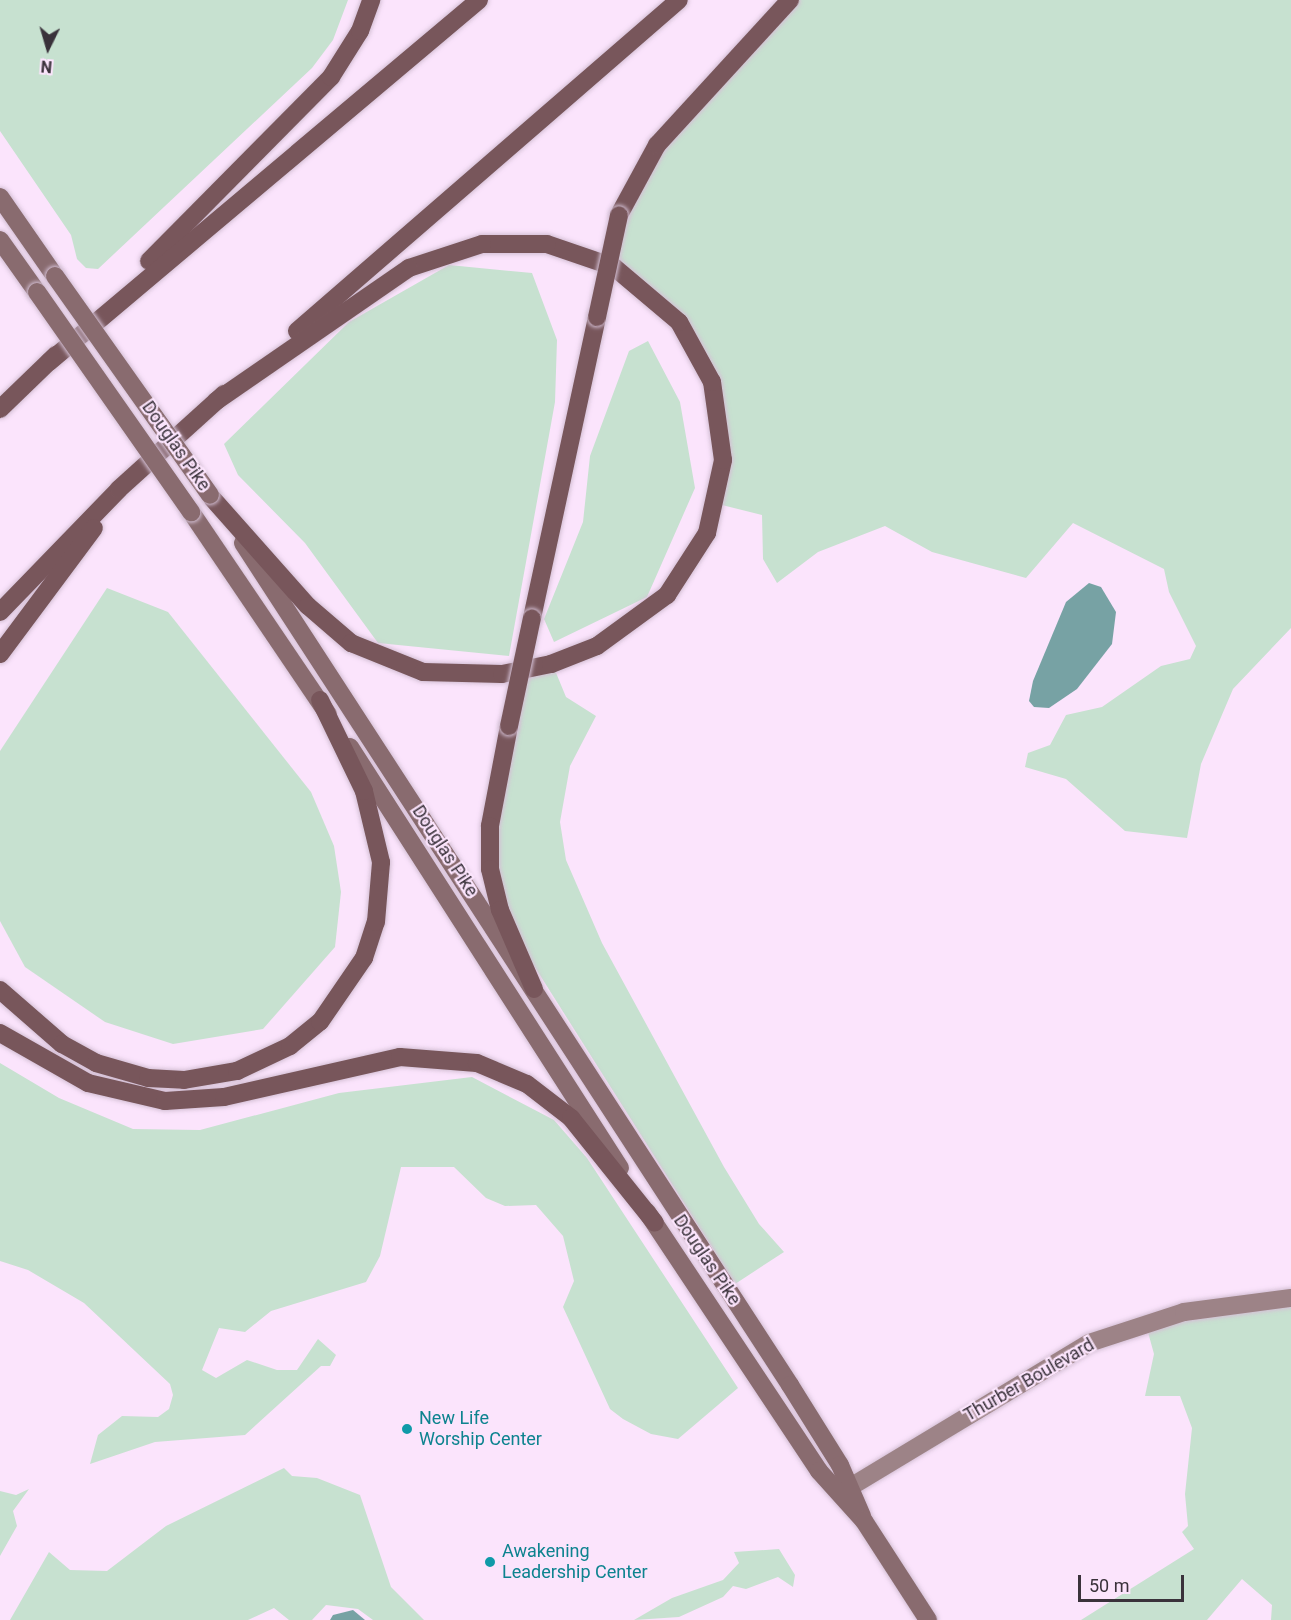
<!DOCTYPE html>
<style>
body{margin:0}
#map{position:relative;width:1291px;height:1620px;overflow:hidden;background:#fbe4fc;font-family:Roboto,sans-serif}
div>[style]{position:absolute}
.green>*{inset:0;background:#c7e1d0}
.water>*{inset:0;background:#77a2a4}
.roads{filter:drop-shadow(0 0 2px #d4c0d5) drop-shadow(0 0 2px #d4c0d5)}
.secondary>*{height:18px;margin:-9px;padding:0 9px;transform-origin:9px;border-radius:9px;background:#9d8387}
.primary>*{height:18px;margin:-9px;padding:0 9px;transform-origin:9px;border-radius:9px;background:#896b6f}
.highway>*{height:18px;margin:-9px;padding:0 9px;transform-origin:9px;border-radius:9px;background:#78565b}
.bridges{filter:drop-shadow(0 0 2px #d4c0d5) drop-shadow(0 0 2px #d4c0d5)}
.primary-bridge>*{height:18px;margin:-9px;padding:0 9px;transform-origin:9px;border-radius:9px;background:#896b6f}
.highway-bridge>*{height:18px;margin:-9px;padding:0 9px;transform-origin:9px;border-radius:9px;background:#78565b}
.dots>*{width:16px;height:16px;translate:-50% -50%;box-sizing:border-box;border:3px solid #fbe4fc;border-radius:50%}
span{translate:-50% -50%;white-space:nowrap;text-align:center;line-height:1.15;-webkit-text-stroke:4.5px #fbe4fc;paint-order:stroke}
.street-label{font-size:18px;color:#3a323b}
.culture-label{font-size:18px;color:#0d838f}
.left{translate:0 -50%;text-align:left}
.north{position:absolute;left:18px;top:18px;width:60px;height:60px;-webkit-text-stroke:4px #fbe4fc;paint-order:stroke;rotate:185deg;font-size:16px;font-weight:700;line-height:24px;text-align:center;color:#3a323b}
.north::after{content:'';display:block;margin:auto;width:21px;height:27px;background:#3a323b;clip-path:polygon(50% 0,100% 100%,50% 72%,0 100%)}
.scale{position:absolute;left:1078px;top:1575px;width:106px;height:27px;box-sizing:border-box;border:3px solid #3a323b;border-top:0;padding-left:8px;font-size:18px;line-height:21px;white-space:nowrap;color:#3a323b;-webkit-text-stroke:4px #fbe4fc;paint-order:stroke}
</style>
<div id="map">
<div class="green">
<div style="clip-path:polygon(0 0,348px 0,333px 40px,312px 68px,98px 269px,86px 268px,77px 259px,71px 235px,0 131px)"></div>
<div style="clip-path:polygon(789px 0,1291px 0,1291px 628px,1233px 689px,1201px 764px,1187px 838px,1125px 831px,1066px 779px,1025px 767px,1028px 753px,1050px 745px,1066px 715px,1102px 707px,1161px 666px,1190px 659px,1196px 646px,1169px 592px,1164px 569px,1073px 523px,1026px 578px,932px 552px,885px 526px,818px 552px,777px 583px,763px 559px,762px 515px,718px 504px,713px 375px,612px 253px,624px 196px)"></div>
<div style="clip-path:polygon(449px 265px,532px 273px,557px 340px,555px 402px,509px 656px,378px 643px,305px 543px,238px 475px,224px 444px,349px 322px)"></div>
<div style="clip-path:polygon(648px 341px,680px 402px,695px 488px,647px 597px,554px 642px,544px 619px,583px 522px,590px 456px,629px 351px)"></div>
<div style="clip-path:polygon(107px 588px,168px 612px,311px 792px,334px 846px,341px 892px,335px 947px,263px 1029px,173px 1044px,105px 1022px,25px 967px,0 921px,0 751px)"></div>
<div style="clip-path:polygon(552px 663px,566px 697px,596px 716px,570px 766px,560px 822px,566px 860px,602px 943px,724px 1167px,759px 1224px,784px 1252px,735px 1284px,507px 923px,491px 841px,527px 669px)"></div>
<div style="clip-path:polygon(0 1063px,59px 1098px,133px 1129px,200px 1130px,339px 1093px,472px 1077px,554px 1120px,587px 1158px,738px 1388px,678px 1439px,651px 1434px,623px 1419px,610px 1409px,563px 1307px,574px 1281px,563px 1236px,536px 1205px,505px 1206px,486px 1198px,454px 1167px,401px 1167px,380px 1256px,366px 1282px,271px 1311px,245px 1332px,219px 1328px,202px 1370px,216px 1378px,247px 1360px,277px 1370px,297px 1370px,318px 1339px,336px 1355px,330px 1366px,321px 1366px,245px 1435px,155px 1442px,90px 1464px,98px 1435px,122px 1416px,158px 1417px,169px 1409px,173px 1395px,170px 1384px,84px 1303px,28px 1270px,0 1261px)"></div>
<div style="clip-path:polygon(1291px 1300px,1291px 1620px,1271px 1620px,1272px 1605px,1242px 1579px,1207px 1620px,1081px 1620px,1194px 1549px,1182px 1532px,1188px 1526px,1185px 1494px,1192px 1428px,1180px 1396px,1145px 1396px,1154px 1354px,1146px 1325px)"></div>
<div style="clip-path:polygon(284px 1468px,292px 1476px,317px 1478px,360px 1495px,391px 1587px,424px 1620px,373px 1620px,358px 1609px,326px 1605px,312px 1620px,289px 1620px,274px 1608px,248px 1620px,10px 1620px,49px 1552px,70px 1570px,107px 1571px,166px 1526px)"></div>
<div style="clip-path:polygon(29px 1489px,13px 1511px,17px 1526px,0 1556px,0 1491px,16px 1495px)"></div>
<div style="clip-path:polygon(779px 1549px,795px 1575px,793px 1587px,778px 1577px,746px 1589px,733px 1586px,723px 1597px,679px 1617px,634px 1620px,672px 1598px,723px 1580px,739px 1563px,734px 1552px)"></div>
</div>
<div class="water">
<div style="clip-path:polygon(1089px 583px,1101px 587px,1116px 612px,1112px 644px,1077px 689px,1049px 708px,1034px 707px,1029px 701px,1033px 681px,1066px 602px)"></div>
<div style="clip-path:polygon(353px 1610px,365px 1620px,330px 1620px,333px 1615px)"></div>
</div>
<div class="roads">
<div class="secondary">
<div style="left:852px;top:1486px;width:277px;rotate:-31.1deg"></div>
<div style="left:1089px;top:1343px;width:100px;rotate:-18.1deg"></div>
<div style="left:1184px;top:1312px;width:108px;rotate:-7.5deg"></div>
</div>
<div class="primary">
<div style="left:0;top:197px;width:96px;rotate:55.2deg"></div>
<div style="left:0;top:240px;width:64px;rotate:54.6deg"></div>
<div style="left:191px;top:512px;width:244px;rotate:55.9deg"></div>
<div style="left:243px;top:543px;width:1004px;rotate:56.99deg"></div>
<div style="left:790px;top:1385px;width:94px;rotate:58deg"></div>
<div style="left:840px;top:1465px;width:56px;rotate:66.7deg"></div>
<div style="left:350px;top:747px;width:500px;rotate:57.33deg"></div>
<div style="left:647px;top:1212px;width:311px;rotate:56.4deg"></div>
<div style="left:819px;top:1471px;width:67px;rotate:48deg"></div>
<div style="left:864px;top:1521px;width:118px;rotate:57.1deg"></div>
</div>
<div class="highway">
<div style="left:619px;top:215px;width:80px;rotate:-61.5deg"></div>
<div style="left:657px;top:145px;width:197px;rotate:-47.5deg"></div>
<div style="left:149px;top:261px;width:259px;rotate:-45.3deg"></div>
<div style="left:331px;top:77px;width:54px;rotate:-57.8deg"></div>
<div style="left:360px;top:31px;width:33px;rotate:-70deg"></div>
<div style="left:297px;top:331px;width:505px;rotate:-40.91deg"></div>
<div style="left:49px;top:362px;width:562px;rotate:-40.09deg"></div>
<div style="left:0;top:409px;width:78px;rotate:-44deg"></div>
<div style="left:212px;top:498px;width:144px;rotate:48.4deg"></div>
<div style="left:308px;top:606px;width:57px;rotate:40.7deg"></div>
<div style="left:351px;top:643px;width:78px;rotate:21.9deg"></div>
<div style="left:423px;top:672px;width:79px;rotate:1.5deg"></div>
<div style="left:502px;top:674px;width:50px;rotate:-11.5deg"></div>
<div style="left:551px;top:664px;width:49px;rotate:-21.4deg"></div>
<div style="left:597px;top:646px;width:87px;rotate:-36.1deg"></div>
<div style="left:667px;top:595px;width:74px;rotate:-57.2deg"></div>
<div style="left:707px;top:533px;width:75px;rotate:-77.6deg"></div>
<div style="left:723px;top:460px;width:79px;rotate:-98deg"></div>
<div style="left:712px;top:382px;width:68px;rotate:-118.8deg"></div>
<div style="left:679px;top:322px;width:85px;rotate:-139.8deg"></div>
<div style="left:614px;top:267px;width:71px;rotate:-161.1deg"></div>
<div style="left:547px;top:244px;width:65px;rotate:180deg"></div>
<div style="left:482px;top:244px;width:77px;rotate:161.8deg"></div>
<div style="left:409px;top:268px;width:234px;rotate:145.4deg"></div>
<div style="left:0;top:612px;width:171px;rotate:-45.9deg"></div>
<div style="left:119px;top:489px;width:142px;rotate:-42.1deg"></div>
<div style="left:532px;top:618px;width:308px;rotate:-77.8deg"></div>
<div style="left:0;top:654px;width:157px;rotate:-53.3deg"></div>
<div style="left:509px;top:726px;width:102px;rotate:100.8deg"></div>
<div style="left:490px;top:826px;width:43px;rotate:90deg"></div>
<div style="left:490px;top:869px;width:42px;rotate:76.3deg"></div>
<div style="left:500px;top:910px;width:86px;rotate:66.7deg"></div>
<div style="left:0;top:990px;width:82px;rotate:41.1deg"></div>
<div style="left:62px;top:1044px;width:39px;rotate:29deg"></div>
<div style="left:96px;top:1063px;width:54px;rotate:16.1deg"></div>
<div style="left:148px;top:1078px;width:36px;rotate:3deg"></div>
<div style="left:184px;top:1080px;width:54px;rotate:-9.6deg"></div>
<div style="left:237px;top:1071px;width:59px;rotate:-25.3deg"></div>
<div style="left:290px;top:1046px;width:38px;rotate:-39deg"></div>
<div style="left:320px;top:1022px;width:78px;rotate:-55.5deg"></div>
<div style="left:364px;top:958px;width:38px;rotate:-72deg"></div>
<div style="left:376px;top:922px;width:60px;rotate:-85.2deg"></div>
<div style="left:381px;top:862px;width:73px;rotate:-103.5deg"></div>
<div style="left:364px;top:791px;width:101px;rotate:-115.8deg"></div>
<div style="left:0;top:1033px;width:101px;rotate:29.6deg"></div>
<div style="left:88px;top:1083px;width:79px;rotate:13.2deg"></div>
<div style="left:165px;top:1101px;width:59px;rotate:-3.9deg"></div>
<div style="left:224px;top:1097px;width:180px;rotate:-12.8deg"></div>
<div style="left:400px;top:1057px;width:77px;rotate:4.5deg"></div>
<div style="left:477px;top:1063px;width:54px;rotate:22.8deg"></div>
<div style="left:527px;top:1084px;width:56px;rotate:37.7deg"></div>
<div style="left:571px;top:1118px;width:134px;rotate:51.3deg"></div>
</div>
</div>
<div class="bridges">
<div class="primary-bridge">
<div style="left:55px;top:276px;width:268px;rotate:54.7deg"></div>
<div style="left:37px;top:292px;width:269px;rotate:55deg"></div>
</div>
<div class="highway-bridge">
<div style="left:597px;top:317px;width:104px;rotate:-77.8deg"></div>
<div style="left:509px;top:726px;width:110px;rotate:-78deg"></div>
</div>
</div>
<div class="dots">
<div style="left:407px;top:1429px;background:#0f9aa8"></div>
<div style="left:490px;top:1562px;background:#0f9aa8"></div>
</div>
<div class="street-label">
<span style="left:176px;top:446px;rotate:55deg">Douglas Pike</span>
<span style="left:445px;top:851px;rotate:57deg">Douglas Pike</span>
<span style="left:707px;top:1260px;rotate:56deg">Douglas Pike</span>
<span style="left:1029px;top:1380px;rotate:-30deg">Thurber Boulevard</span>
</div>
<div class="culture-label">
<span class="left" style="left:419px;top:1429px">New Life<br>Worship Center</span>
<span class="left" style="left:502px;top:1562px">Awakening<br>Leadership Center</span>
</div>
<div class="north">N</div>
<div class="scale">50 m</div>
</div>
